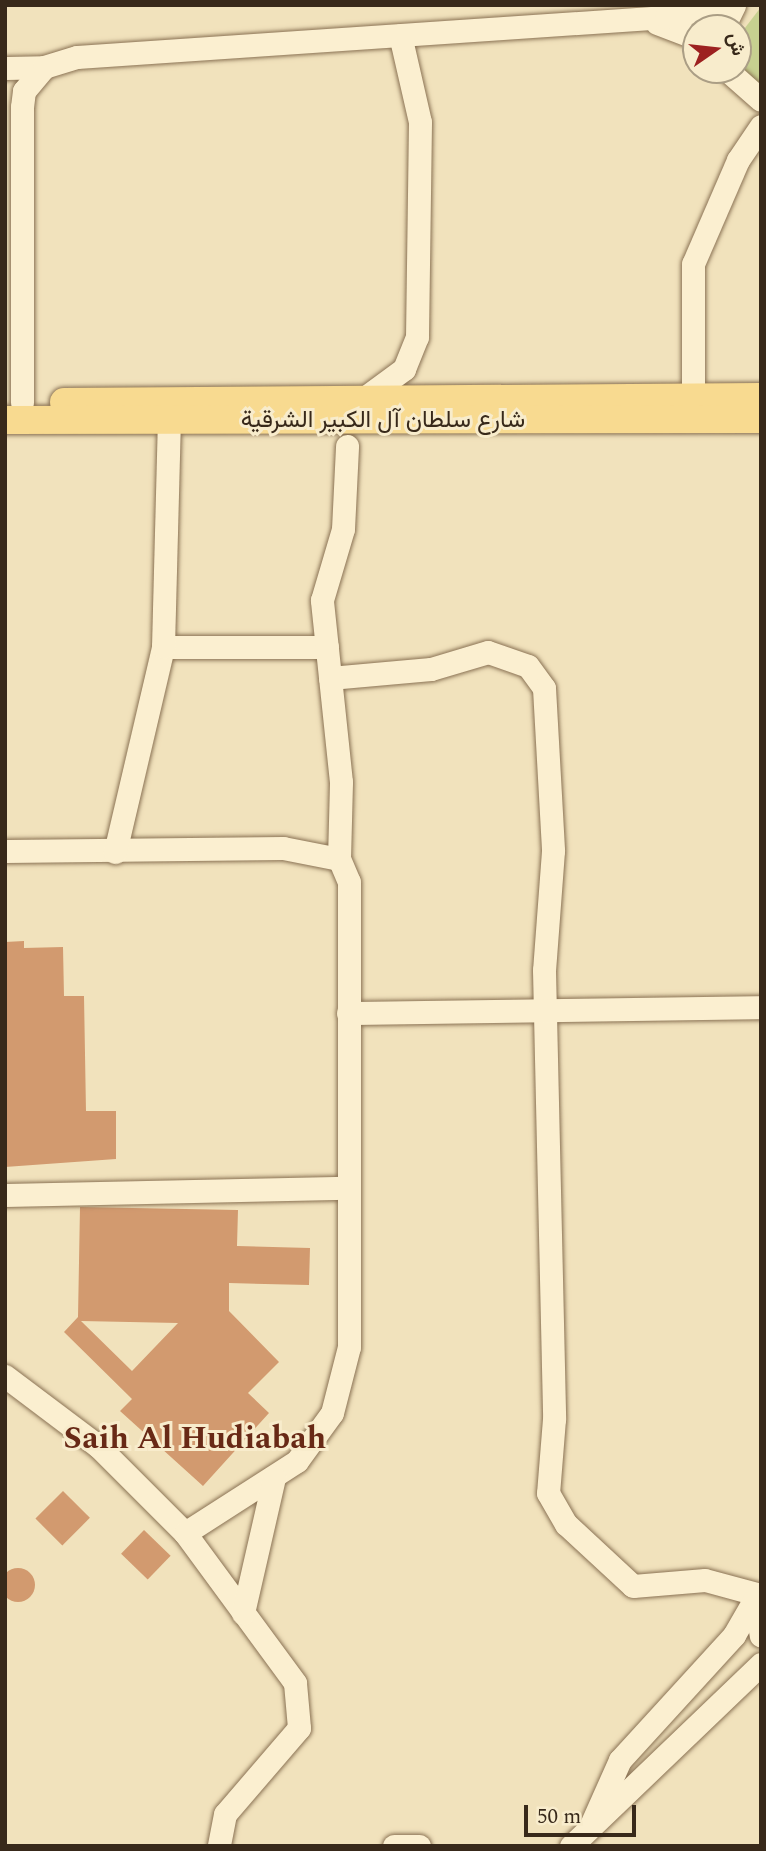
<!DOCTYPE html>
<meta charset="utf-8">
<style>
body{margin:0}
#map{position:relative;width:766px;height:1851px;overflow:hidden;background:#f1e2bc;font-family:Spectral,Vazirmatn,serif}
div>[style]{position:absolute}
.green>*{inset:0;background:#c7d090}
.building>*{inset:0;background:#d29a6f;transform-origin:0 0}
.round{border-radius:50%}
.roads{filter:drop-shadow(0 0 2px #8a7254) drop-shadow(0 0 2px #8a7254)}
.minor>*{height:23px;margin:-11.5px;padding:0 11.5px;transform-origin:11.5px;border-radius:11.5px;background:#fbefd0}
.major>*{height:28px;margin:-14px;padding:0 14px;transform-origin:14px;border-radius:14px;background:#f8da90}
span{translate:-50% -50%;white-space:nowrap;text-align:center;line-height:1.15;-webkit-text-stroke:6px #f8eccc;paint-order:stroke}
.street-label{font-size:24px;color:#38291a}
.district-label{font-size:32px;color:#682916;font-weight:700}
.frame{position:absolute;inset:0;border:7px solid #38291a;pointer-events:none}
.north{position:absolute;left:682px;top:14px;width:70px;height:70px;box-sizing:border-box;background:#f8eccc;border:2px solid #ab9e85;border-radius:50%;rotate:76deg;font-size:19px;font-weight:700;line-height:28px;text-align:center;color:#38291a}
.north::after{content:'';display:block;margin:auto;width:24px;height:32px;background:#9d2120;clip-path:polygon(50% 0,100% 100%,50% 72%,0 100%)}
.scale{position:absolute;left:524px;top:1805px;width:112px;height:32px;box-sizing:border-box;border:4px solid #38291a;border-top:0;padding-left:9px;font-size:21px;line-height:24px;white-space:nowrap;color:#38291a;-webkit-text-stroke:5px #f8eccc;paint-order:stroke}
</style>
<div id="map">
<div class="green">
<div style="clip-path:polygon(761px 7px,761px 87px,742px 67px,738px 37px)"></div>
</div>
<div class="building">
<div style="clip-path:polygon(24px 941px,24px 948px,63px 947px,64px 996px,84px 996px,86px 1111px,116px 1111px,116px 1159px,5px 1167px,5px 942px)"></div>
<div style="clip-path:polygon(evenodd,80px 1207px,238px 1210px,237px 1246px,310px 1248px,309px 1285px,229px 1283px,229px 1311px,279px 1362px,248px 1393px,269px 1413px,203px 1486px,120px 1411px,132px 1399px,64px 1332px,78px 1317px,80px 1207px,81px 1321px,178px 1323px,132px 1371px,81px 1321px)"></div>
<div style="left:63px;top:1491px;width:38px;height:39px;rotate:45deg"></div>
<div style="left:144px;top:1530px;width:37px;height:33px;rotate:44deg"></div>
<div class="round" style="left:1px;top:1568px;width:34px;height:34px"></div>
</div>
<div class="roads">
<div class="minor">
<div style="left:657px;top:23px;width:42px;rotate:21deg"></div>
<div style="left:723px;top:28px;width:25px;rotate:-64deg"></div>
<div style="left:5px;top:68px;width:39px;rotate:-1deg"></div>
<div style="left:727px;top:70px;width:45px;rotate:41.4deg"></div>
<div style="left:693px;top:396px;width:132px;rotate:-90deg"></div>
<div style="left:693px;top:264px;width:113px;rotate:-66.6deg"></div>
<div style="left:738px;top:160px;width:41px;rotate:-55.9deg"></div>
<div style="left:363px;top:399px;width:51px;rotate:-36.2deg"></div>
<div style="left:404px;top:369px;width:35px;rotate:-68deg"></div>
<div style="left:417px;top:337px;width:215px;rotate:-89.2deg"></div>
<div style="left:420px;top:122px;width:89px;rotate:-102.9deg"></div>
<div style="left:22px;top:402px;width:295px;rotate:-90deg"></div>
<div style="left:22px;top:107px;width:16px;rotate:-83deg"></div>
<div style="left:24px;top:91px;width:31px;rotate:-50deg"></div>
<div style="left:44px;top:67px;width:34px;rotate:-17deg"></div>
<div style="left:77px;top:57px;width:590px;rotate:-3.89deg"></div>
<div style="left:666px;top:17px;width:59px;rotate:-11.7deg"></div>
<div style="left:163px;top:647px;width:164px"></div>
<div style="left:330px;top:678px;width:101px;rotate:-5.1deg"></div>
<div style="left:431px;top:669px;width:59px;rotate:-16.6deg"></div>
<div style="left:488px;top:652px;width:42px;rotate:19.3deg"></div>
<div style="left:528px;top:666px;width:27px;rotate:54deg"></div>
<div style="left:544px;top:688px;width:163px;rotate:86.8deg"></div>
<div style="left:553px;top:851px;width:119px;rotate:94.3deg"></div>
<div style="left:544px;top:970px;width:449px;rotate:88.7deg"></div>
<div style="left:554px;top:1419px;width:74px;rotate:94.6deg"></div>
<div style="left:548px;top:1493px;width:36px;rotate:60deg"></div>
<div style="left:566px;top:1524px;width:91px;rotate:42.8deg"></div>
<div style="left:633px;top:1586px;width:72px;rotate:-4.8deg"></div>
<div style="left:705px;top:1580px;width:54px;rotate:15.1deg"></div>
<div style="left:5px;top:851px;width:278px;rotate:-0.6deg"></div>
<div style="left:283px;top:848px;width:57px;rotate:11.1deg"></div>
<div style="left:115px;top:852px;width:211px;rotate:-76.8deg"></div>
<div style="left:163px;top:647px;width:225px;rotate:-88.5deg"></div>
<div style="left:348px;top:1013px;width:413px;rotate:-0.8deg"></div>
<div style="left:5px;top:1195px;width:342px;rotate:-1.2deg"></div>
<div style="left:5px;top:1376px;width:116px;rotate:37deg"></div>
<div style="left:98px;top:1446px;width:123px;rotate:45deg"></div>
<div style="left:185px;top:1533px;width:186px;rotate:53.7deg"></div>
<div style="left:295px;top:1683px;width:45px;rotate:84.9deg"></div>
<div style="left:299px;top:1728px;width:113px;rotate:130.7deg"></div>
<div style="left:225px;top:1814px;width:33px;rotate:101deg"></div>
<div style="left:185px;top:1533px;width:133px;rotate:-32.7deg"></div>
<div style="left:297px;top:1461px;width:59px;rotate:-53.9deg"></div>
<div style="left:332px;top:1413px;width:68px;rotate:-75.6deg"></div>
<div style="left:349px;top:1347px;width:465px;rotate:-90deg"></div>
<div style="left:349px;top:882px;width:25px;rotate:-113deg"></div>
<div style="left:339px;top:859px;width:77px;rotate:-88.5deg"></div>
<div style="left:341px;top:782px;width:183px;rotate:-96deg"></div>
<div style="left:322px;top:600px;width:74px;rotate:-73.5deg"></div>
<div style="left:343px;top:529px;width:83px;rotate:-87.2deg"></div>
<div style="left:755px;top:1599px;width:37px;rotate:81deg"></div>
<div style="left:243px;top:1613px;width:139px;rotate:-77.1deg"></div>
<div style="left:591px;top:1825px;width:71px;rotate:-66deg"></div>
<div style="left:620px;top:1760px;width:169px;rotate:-47.6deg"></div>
<div style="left:734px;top:1635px;width:39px;rotate:-60deg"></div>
<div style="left:394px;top:1846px;width:25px"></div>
<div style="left:571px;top:1846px;width:263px;rotate:-43.8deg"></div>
</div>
<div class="major">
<div style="left:64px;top:402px;width:697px;rotate:-0.41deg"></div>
<div style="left:5px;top:420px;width:756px;rotate:-0.08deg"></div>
</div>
</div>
<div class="street-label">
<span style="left:383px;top:421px">شارع سلطان آل الكبير الشرقية</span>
</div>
<div class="district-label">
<span style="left:195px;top:1439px">Saih Al Hudiabah</span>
</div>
<div class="frame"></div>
<div class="north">ش</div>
<div class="scale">50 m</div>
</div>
